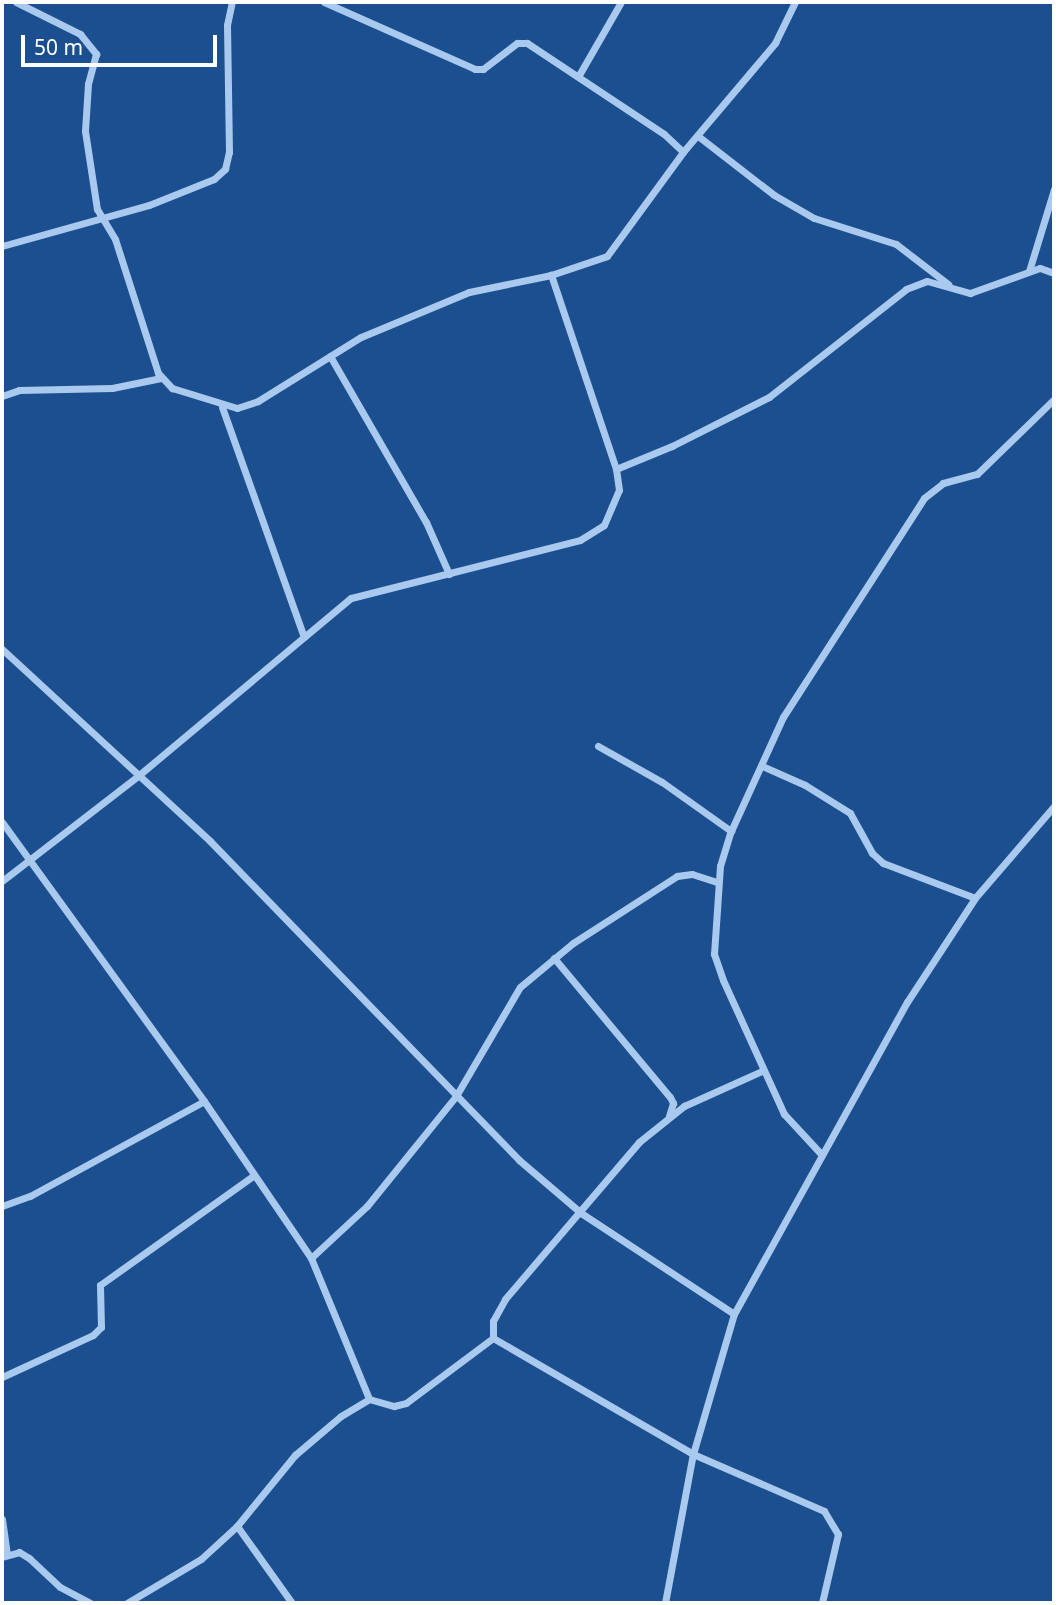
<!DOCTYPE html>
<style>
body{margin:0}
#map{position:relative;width:1056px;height:1605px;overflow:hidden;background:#1b4f8f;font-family:"Noto Sans",sans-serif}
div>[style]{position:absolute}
.street>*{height:7px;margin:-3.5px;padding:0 3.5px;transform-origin:3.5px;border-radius:3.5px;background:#a9c9ee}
span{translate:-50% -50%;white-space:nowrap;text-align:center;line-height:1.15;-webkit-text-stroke:5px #1b4f8f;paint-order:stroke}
.frame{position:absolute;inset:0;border:4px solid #fff;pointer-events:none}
.scale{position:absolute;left:21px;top:35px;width:196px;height:32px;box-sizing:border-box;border:4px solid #fff;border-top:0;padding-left:9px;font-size:21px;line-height:24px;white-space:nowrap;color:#fff;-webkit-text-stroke:5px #1b4f8f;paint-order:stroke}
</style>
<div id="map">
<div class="street">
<div style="left:16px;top:2px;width:72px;rotate:26.6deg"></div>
<div style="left:80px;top:34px;width:26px;rotate:51deg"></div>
<div style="left:96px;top:54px;width:31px;rotate:105deg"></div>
<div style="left:88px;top:84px;width:47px;rotate:93.7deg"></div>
<div style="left:85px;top:131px;width:79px;rotate:81.3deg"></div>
<div style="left:97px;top:209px;width:35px;rotate:59deg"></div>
<div style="left:115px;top:239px;width:141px;rotate:72.2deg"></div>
<div style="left:158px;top:373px;width:21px;rotate:47deg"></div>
<div style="left:172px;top:388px;width:68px;rotate:17.1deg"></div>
<div style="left:237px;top:408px;width:22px;rotate:-18deg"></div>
<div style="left:258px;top:401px;width:121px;rotate:-31.9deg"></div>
<div style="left:361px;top:337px;width:117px;rotate:-22.6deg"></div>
<div style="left:469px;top:292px;width:84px;rotate:-11.7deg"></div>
<div style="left:551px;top:275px;width:59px;rotate:-18.7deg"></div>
<div style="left:607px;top:256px;width:129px;rotate:-53.8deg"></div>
<div style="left:683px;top:152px;width:143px;rotate:-49.8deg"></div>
<div style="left:775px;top:43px;width:46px;rotate:-64deg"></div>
<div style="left:324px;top:2px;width:165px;rotate:23.9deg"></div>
<div style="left:475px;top:69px;width:8px"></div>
<div style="left:483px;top:69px;width:43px;rotate:-37.4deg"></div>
<div style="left:517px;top:43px;width:10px"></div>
<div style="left:527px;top:43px;width:164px;rotate:33.6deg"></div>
<div style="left:664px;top:134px;width:26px;rotate:43deg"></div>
<div style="left:579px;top:75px;width:84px;rotate:-60.1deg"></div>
<div style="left:698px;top:136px;width:96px;rotate:37.8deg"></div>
<div style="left:774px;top:195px;width:46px;rotate:29.9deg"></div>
<div style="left:814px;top:218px;width:86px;rotate:17.6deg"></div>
<div style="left:896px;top:244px;width:66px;rotate:37.6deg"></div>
<div style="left:2px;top:246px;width:153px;rotate:-15.6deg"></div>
<div style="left:149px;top:205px;width:70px;rotate:-21.8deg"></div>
<div style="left:214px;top:179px;width:15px;rotate:-42deg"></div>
<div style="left:225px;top:169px;width:17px;rotate:-77deg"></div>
<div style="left:229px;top:152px;width:127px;rotate:-90.9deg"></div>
<div style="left:227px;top:25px;width:24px;rotate:-78deg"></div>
<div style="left:1029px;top:271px;width:86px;rotate:-73deg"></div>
<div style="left:330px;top:356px;width:192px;rotate:60deg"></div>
<div style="left:426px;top:522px;width:57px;rotate:66.1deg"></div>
<div style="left:2px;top:396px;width:18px;rotate:-19deg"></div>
<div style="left:19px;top:390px;width:93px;rotate:-1.2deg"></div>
<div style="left:112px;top:388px;width:50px;rotate:-11.5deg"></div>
<div style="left:222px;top:407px;width:244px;rotate:70.4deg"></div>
<div style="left:616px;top:469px;width:61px;rotate:-22.3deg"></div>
<div style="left:672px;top:446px;width:109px;rotate:-26.8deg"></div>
<div style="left:769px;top:397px;width:174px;rotate:-38.2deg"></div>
<div style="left:906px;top:289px;width:22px;rotate:-21deg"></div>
<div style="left:927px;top:281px;width:45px;rotate:15.6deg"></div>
<div style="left:970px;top:293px;width:74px;rotate:-19.7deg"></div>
<div style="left:1040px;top:268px;width:15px;rotate:20deg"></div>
<div style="left:2px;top:649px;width:283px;rotate:42.7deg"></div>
<div style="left:210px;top:841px;width:444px;rotate:45.9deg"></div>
<div style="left:519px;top:1160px;width:82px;rotate:40.5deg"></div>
<div style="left:581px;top:1213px;width:183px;rotate:33.4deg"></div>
<div style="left:598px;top:746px;width:73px;rotate:29.4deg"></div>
<div style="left:662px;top:782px;width:85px;rotate:35.4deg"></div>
<div style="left:762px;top:766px;width:47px;rotate:23.8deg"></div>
<div style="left:805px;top:785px;width:53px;rotate:31.9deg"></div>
<div style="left:850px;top:813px;width:46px;rotate:61.2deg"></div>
<div style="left:872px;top:853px;width:15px;rotate:42deg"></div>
<div style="left:883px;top:863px;width:98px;rotate:20.8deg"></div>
<div style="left:2px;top:822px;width:344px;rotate:54.1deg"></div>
<div style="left:204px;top:1101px;width:190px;rotate:55.7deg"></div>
<div style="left:311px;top:1258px;width:152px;rotate:67.6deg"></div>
<div style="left:2px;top:881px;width:173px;rotate:-37.7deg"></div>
<div style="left:139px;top:775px;width:276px;rotate:-39.9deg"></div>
<div style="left:351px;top:598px;width:236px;rotate:-14.2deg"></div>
<div style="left:580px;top:540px;width:28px;rotate:-32deg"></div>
<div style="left:604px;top:525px;width:38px;rotate:-67deg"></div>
<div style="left:619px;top:490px;width:21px;rotate:-98deg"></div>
<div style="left:616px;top:469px;width:205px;rotate:-108.5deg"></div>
<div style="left:554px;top:958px;width:181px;rotate:50.2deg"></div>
<div style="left:670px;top:1097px;width:7px;rotate:63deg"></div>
<div style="left:673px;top:1103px;width:14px;rotate:107deg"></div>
<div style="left:822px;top:1155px;width:56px;rotate:-132.8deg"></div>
<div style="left:784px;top:1114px;width:147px;rotate:-114.5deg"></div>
<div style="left:723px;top:980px;width:28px;rotate:-109deg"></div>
<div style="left:714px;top:954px;width:88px;rotate:-86.1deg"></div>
<div style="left:720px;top:866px;width:37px;rotate:-73deg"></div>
<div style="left:731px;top:831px;width:125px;rotate:-65.5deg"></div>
<div style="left:783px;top:717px;width:260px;rotate:-57.2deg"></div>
<div style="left:924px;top:498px;width:24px;rotate:-38deg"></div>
<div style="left:943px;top:483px;width:35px;rotate:-15deg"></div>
<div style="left:977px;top:474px;width:107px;rotate:-44.2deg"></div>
<div style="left:2px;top:1206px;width:30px;rotate:-20deg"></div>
<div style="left:30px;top:1196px;width:198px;rotate:-28.6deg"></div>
<div style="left:311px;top:1258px;width:76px;rotate:-42.9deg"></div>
<div style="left:367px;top:1206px;width:141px;rotate:-51deg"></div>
<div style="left:456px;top:1096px;width:126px;rotate:-59.6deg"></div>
<div style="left:520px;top:987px;width:69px;rotate:-39.7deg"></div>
<div style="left:573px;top:943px;width:124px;rotate:-32.8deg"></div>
<div style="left:677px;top:876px;width:15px;rotate:-8deg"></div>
<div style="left:692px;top:874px;width:26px;rotate:18deg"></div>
<div style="left:493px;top:1338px;width:231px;rotate:30.1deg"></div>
<div style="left:693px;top:1454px;width:143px;rotate:23.5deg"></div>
<div style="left:824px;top:1511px;width:27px;rotate:59deg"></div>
<div style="left:838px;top:1534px;width:71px;rotate:103.1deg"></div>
<div style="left:2px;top:1377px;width:100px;rotate:-24.8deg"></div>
<div style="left:93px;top:1335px;width:11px;rotate:-45deg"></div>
<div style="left:101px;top:1327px;width:42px;rotate:-91.4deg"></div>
<div style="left:100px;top:1285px;width:188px;rotate:-35.5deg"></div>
<div style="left:2px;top:1519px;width:36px;rotate:82deg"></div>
<div style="left:237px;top:1526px;width:95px;rotate:54.5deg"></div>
<div style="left:2px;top:1557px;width:18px;rotate:-16deg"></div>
<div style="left:19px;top:1552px;width:12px;rotate:31deg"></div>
<div style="left:29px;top:1558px;width:42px;rotate:43.1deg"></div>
<div style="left:60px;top:1587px;width:34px;rotate:28deg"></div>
<div style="left:127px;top:1603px;width:86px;rotate:-30.7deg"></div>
<div style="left:201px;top:1559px;width:49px;rotate:-42.5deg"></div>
<div style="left:237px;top:1526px;width:92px;rotate:-50.8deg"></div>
<div style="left:295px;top:1455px;width:60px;rotate:-40.3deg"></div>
<div style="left:341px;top:1416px;width:33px;rotate:-31deg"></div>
<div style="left:369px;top:1399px;width:26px;rotate:16deg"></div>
<div style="left:394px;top:1406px;width:12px;rotate:-14deg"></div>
<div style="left:406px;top:1403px;width:109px;rotate:-36.8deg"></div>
<div style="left:493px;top:1338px;width:17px;rotate:-90deg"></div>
<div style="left:493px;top:1321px;width:25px;rotate:-61deg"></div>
<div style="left:505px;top:1299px;width:206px;rotate:-49.5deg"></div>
<div style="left:639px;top:1142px;width:58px;rotate:-38.7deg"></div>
<div style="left:684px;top:1106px;width:85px;rotate:-24.2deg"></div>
<div style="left:665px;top:1603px;width:152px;rotate:-79.4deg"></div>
<div style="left:693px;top:1454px;width:146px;rotate:-73.7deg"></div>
<div style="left:734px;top:1314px;width:357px;rotate:-61deg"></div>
<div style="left:907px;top:1002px;width:124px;rotate:-56.8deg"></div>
<div style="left:975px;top:898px;width:121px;rotate:-49.3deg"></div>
</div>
<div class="frame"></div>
<div class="scale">50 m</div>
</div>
